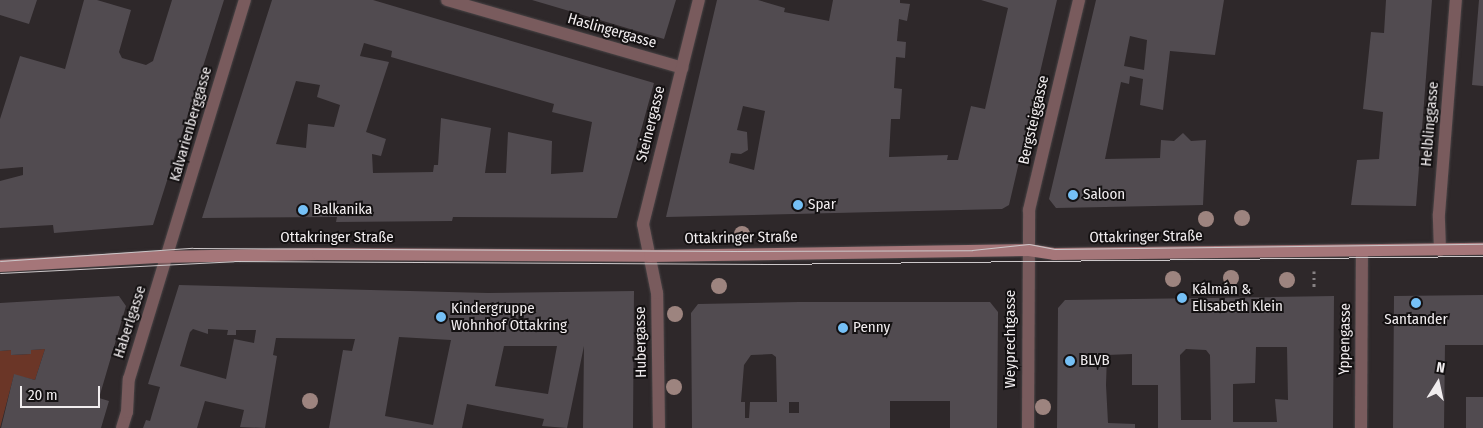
<!DOCTYPE html>
<meta charset="utf-8">
<style>
body{margin:0}
#map{position:relative;width:1483px;height:428px;overflow:hidden;background:#2e282a;font-family:"Fira Sans Condensed",sans-serif}
div>[style]{position:absolute}
.green>*{inset:0;background:#6b3627}
.building>*{inset:0;background:#514b50;transform-origin:0 0}
.path>*{height:3px;margin-top:-1.5px;transform-origin:0;background:repeating-linear-gradient(90deg,#868183 0 2.5px,transparent 0 6.5px)}
.roads{filter:drop-shadow(0 0 1px #494446) drop-shadow(0 0 1px #494446)}
.street>*{height:12px;margin:-6px;padding:0 6px;transform-origin:6px;border-radius:6px;background:#795b5d}
.secondary>*{height:12px;margin:-6px;padding:0 6px;transform-origin:6px;border-radius:6px;background:#a57679}
.tram>*{height:1px;margin:-0.5px;padding:0 0.5px;transform-origin:0.5px;border-radius:0.5px;background:#ccc7c9}
.trees>*{width:16px;height:16px;margin:-8px;border-radius:50%;background:#9d847f}
.dots>*{width:14px;height:14px;translate:-50% -50%;box-sizing:border-box;border:2px solid #141112;border-radius:50%}
span{translate:-50% -50%;white-space:nowrap;text-align:center;line-height:1.15;-webkit-text-stroke:4px #141112;paint-order:stroke}
.street-label{font-size:15px;color:#f1edef}
.poi-label{font-size:15px;color:#f1edef}
.left{translate:0 -50%;text-align:left}
.north{position:absolute;left:1413px;top:358px;width:50px;height:50px;-webkit-text-stroke:4px #141112;paint-order:stroke;rotate:10deg;font-size:14px;font-weight:700;line-height:20px;text-align:center;color:#f1edef}
.north::after{content:'';display:block;margin:auto;width:18px;height:22px;background:#f1edef;clip-path:polygon(50% 0,100% 100%,50% 72%,0 100%)}
.scale{position:absolute;left:20px;top:386px;width:80px;height:22px;box-sizing:border-box;border:2px solid #f1edef;border-top:0;padding-left:6px;font-size:15px;line-height:18px;white-space:nowrap;color:#f1edef;-webkit-text-stroke:4px #141112;paint-order:stroke}
</style>
<div id="map">
<div class="green">
<div style="clip-path:polygon(45px 349px,35px 380px,14px 375px,0 428px,0 351px,11px 350px,12px 355px,31px 354px,31px 350px)"></div>
</div>
<div class="building">
<div style="clip-path:polygon(0 0,37px 0,29px 24px,0 15px)"></div>
<div style="clip-path:polygon(84px 0,97px 0,131px 10px,119px 52px,122px 58px,146px 65px,153px 61px,172px 0,224px 0,153px 225px,54px 233px,53px 225px,0 228px,0 181px,23px 175px,23px 167px,0 169px,0 119px,20px 56px,65px 69px)"></div>
<div style="clip-path:polygon(evenodd,272px 0,373px 0,654px 83px,617px 218px,453px 217px,452px 221px,336px 222px,337px 217px,202px 218px,272px 0,364px 43px,392px 51px,391px 57px,554px 104px,552px 112px,592px 122px,583px 172px,551px 174px,552px 141px,508px 132px,506px 173px,485px 173px,491px 128px,441px 118px,438px 165px,434px 165px,433px 172px,373px 173px,372px 154px,381px 156px,386px 139px,366px 132px,389px 62px,360px 56px,364px 43px,272px 0,296px 81px,320px 85px,317px 97px,340px 105px,334px 127px,308px 124px,306px 148px,276px 144px,296px 81px)"></div>
<div style="clip-path:polygon(532px 0,676px 0,664px 39px)"></div>
<div style="clip-path:polygon(evenodd,717px 0,758px 0,785px 8px,784px 12px,829px 21px,833px 0,900px 0,900px 3px,910px 4px,907px 21px,899px 19px,897px 41px,906px 42px,905px 58px,896px 57px,894px 88px,902px 89px,900px 119px,891px 119px,889px 157px,948px 155px,947px 160px,958px 160px,971px 106px,985px 109px,1008px 8px,981px 0,1057px 0,1009px 205px,1002px 209px,666px 217px,717px 0,743px 106px,765px 111px,754px 170px,729px 163px,731px 153px,741px 154px,748px 150px,747px 132px,737px 130px,743px 106px)"></div>
<div style="clip-path:polygon(evenodd,1096px 0,1224px 0,1215px 55px,1170px 51px,1163px 110px,1140px 105px,1143px 79px,1130px 76px,1129px 84px,1121px 82px,1105px 159px,1160px 158px,1161px 140px,1174px 141px,1183px 133px,1191px 141px,1206px 140px,1203px 205px,1056px 208px,1049px 199px,1096px 0,1130px 36px,1147px 40px,1144px 70px,1124px 66px,1130px 36px)"></div>
<div style="clip-path:polygon(1386px 0,1432px 0,1416px 206px,1351px 205px,1357px 160px,1379px 159px,1383px 112px,1363px 109px,1371px 32px,1384px 33px)"></div>
<div style="clip-path:polygon(1479px 0,1483px 0,1483px 86px,1472px 85px)"></div>
<div style="clip-path:polygon(evenodd,179px 285px,488px 293px,634px 291px,633px 428px,583px 428px,584px 346px,567px 428px,542px 426px,544px 419px,467px 404px,462px 428px,329px 428px,343px 350px,352px 351px,355px 339px,276px 338px,273px 355px,277px 356px,265px 428px,240px 427px,244px 410px,205px 401px,197px 428px,143px 428px,146px 420px,150px 421px,160px 387px,148px 384px,179px 285px,193px 329px,208px 334px,208px 329px,228px 330px,227px 335px,236px 335px,236px 330px,256px 330px,254px 343px,234px 339px,226px 379px,180px 366px,190px 332px,193px 329px,179px 285px,399px 337px,451px 340px,433px 425px,385px 416px,399px 337px,179px 285px,504px 346px,557px 346px,548px 394px,495px 386px,504px 346px)"></div>
<div style="clip-path:polygon(1483px 295px,1483px 345px,1445px 345px,1444px 428px,1393px 428px,1394px 296px)"></div>
<div style="clip-path:polygon(119px 296px,126px 306px,99px 398px,109px 401px,101px 428px,1px 428px,14px 374px,35px 380px,45px 349px,31px 350px,31px 354px,11px 355px,11px 350px,0 351px,0 303px)"></div>
<div style="clip-path:polygon(evenodd,1334px 296px,1333px 428px,1158px 428px,1158px 385px,1132px 385px,1132px 354px,1107px 355px,1106px 385px,1108px 423px,1135px 424px,1135px 428px,1057px 428px,1058px 308px,1065px 300px,1334px 296px,1256px 347px,1287px 347px,1288px 400px,1275px 399px,1277px 422px,1233px 422px,1233px 384px,1255px 383px,1256px 347px,1334px 296px,1186px 349px,1206px 350px,1210px 355px,1211px 420px,1181px 420px,1180px 355px,1186px 349px)"></div>
<div style="clip-path:polygon(evenodd,799px 302px,990px 302px,998px 312px,997px 428px,950px 428px,950px 401px,890px 401px,890px 428px,692px 428px,691px 313px,698px 304px,799px 302px,772px 354px,776px 357px,777px 402px,750px 402px,749px 418px,745px 418px,745px 402px,741px 402px,744px 365px,751px 355px,772px 354px,799px 302px,789px 402px,799px 402px,799px 413px,789px 413px,789px 402px)"></div>
<div style="left:1483px;top:397px;width:31px;height:17px;rotate:90deg"></div>
</div>
<div class="path">
<div style="left:1314px;top:271px;width:19px;rotate:90deg"></div>
</div>
<div class="roads">
<div class="street">
<div style="left:447px;top:0;width:245px;rotate:16.1deg"></div>
<div style="left:1440px;top:250px;width:36px;rotate:-92deg"></div>
<div style="left:1439px;top:214px;width:215px;rotate:-85.5deg"></div>
<div style="left:122px;top:428px;width:17px;rotate:-73deg"></div>
<div style="left:127px;top:412px;width:33px;rotate:-87deg"></div>
<div style="left:129px;top:379px;width:396px;rotate:-73deg"></div>
<div style="left:659px;top:428px;width:135px;rotate:-90.8deg"></div>
<div style="left:657px;top:293px;width:70px;rotate:-101.5deg"></div>
<div style="left:643px;top:224px;width:231px;rotate:-76deg"></div>
<div style="left:1028px;top:428px;width:218px;rotate:-89.7deg"></div>
<div style="left:1029px;top:210px;width:216px;rotate:-76.6deg"></div>
<div style="left:1361px;top:428px;width:177px;rotate:-89.7deg"></div>
</div>
<div class="secondary">
<div style="left:0;top:266px;width:157px;rotate:-3.3deg"></div>
<div style="left:157px;top:257px;width:161px;rotate:-1.1deg"></div>
<div style="left:318px;top:254px;width:332px;rotate:0.3deg"></div>
<div style="left:650px;top:256px;width:379px;rotate:-0.9deg"></div>
<div style="left:1029px;top:250px;width:25px;rotate:9deg"></div>
<div style="left:1054px;top:254px;width:429px;rotate:-0.7deg"></div>
</div>
</div>
<div class="tram">
<div style="left:0;top:261px;width:193px;rotate:-3.9deg"></div>
<div style="left:193px;top:248px;width:544px;rotate:0.32deg"></div>
<div style="left:737px;top:251px;width:235px;rotate:-0.2deg"></div>
<div style="left:972px;top:250px;width:57px;rotate:-6deg"></div>
<div style="left:1029px;top:244px;width:25px;rotate:11deg"></div>
<div style="left:1054px;top:249px;width:429px;rotate:-0.7deg"></div>
<div style="left:0;top:273px;width:234px;rotate:-2.9deg"></div>
<div style="left:234px;top:261px;width:533px;rotate:0.32deg"></div>
<div style="left:767px;top:264px;width:716px;rotate:-0.64deg"></div>
</div>
<div class="trees">
<div style="left:1242px;top:218px"></div>
<div style="left:1206px;top:219px"></div>
<div style="left:742px;top:234px"></div>
<div style="left:1231px;top:278px"></div>
<div style="left:1173px;top:279px"></div>
<div style="left:1287px;top:280px"></div>
<div style="left:719px;top:286px"></div>
<div style="left:675px;top:314px"></div>
<div style="left:674px;top:387px"></div>
<div style="left:310px;top:401px"></div>
<div style="left:1043px;top:407px"></div>
</div>
<div class="dots">
<div style="left:1073px;top:195px;background:#75c0f6"></div>
<div style="left:798px;top:205px;background:#75c0f6"></div>
<div style="left:303px;top:210px;background:#75c0f6"></div>
<div style="left:1182px;top:298px;background:#75c0f6"></div>
<div style="left:1416px;top:303px;background:#75c0f6"></div>
<div style="left:441px;top:317px;background:#75c0f6"></div>
<div style="left:843px;top:328px;background:#75c0f6"></div>
<div style="left:1070px;top:361px;background:#75c0f6"></div>
</div>
<div class="street-label">
<span style="left:612px;top:31px;rotate:16deg">Haslingergasse</span>
<span style="left:1034px;top:120px;rotate:-77deg">Bergsteiggasse</span>
<span style="left:191px;top:124px;rotate:-74deg">Kalvarienberggasse</span>
<span style="left:651px;top:124px;rotate:-76deg">Steinergasse</span>
<span style="left:1430px;top:124px;rotate:-85deg">Helblinggasse</span>
<span style="left:1146px;top:237px;rotate:-1deg">Ottakringer Straße</span>
<span style="left:337px;top:238px">Ottakringer Straße</span>
<span style="left:741px;top:238px;rotate:-1deg">Ottakringer Straße</span>
<span style="left:130px;top:322px;rotate:-72deg">Haberlgasse</span>
<span style="left:1011px;top:339px;rotate:-90deg">Weyprechtgasse</span>
<span style="left:1345px;top:339px;rotate:-89deg">Yppengasse</span>
<span style="left:641px;top:342px;rotate:-91deg">Hubergasse</span>
</div>
<div class="poi-label">
<span class="left" style="left:1083px;top:195px">Saloon</span>
<span class="left" style="left:808px;top:205px">Spar</span>
<span class="left" style="left:313px;top:210px">Balkanika</span>
<span class="left" style="left:1192px;top:298px">Kálmán &amp;<br>Elisabeth Klein</span>
<span class="left" style="left:451px;top:317px">Kindergruppe<br>Wohnhof Ottakring</span>
<span style="left:1416px;top:320px">Santander</span>
<span class="left" style="left:853px;top:328px">Penny</span>
<span class="left" style="left:1080px;top:361px">BLVB</span>
</div>
<div class="north">N</div>
<div class="scale">20 m</div>
</div>
